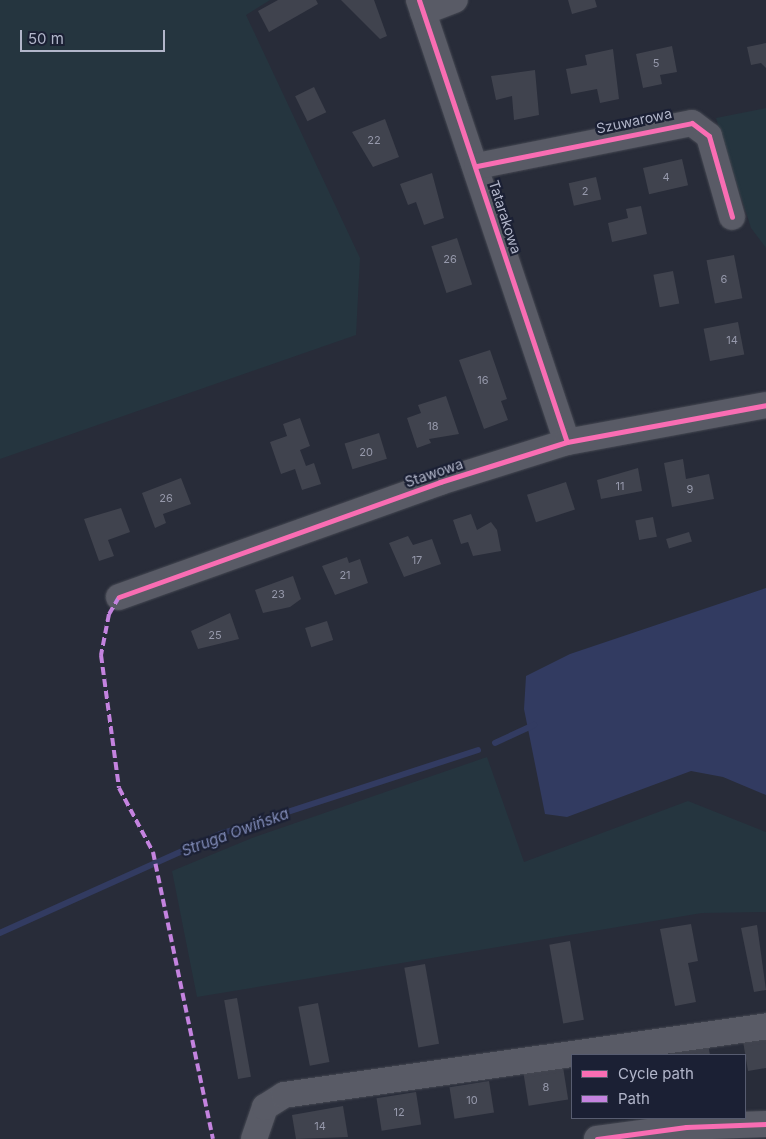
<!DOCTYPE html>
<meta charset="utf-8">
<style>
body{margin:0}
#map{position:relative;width:766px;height:1139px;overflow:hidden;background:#282c39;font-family:Inter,sans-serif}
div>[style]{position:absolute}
.green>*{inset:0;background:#25353f}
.water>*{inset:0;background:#323b61}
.stream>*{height:5.5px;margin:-2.75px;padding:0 2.75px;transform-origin:2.75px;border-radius:2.75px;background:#323b61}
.building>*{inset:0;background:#40434e;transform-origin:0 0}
.roads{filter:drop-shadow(0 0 1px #454852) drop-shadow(0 0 1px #454852)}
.minor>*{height:26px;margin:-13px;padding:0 13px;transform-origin:13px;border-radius:13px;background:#595b66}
.quiet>*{height:4px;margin-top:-2px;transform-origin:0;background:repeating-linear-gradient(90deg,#c483df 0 8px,transparent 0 12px)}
.cycleway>*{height:5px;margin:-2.5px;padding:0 2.5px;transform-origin:2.5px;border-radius:2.5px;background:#f96db3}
span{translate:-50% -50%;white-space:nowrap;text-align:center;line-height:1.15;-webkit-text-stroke:4.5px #1b2034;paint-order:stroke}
.number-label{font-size:11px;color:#9699ab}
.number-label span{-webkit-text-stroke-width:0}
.street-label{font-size:14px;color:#b2b6ca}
.water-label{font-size:15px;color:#808bb8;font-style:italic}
.legend{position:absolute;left:571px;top:1054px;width:175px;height:65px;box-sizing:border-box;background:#1b2034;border:1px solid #575c70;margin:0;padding:6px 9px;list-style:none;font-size:15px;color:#b2b6ca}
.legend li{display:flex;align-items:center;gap:10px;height:25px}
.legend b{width:25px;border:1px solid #575c70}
.scale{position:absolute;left:20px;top:30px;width:145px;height:22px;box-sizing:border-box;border:2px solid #b2b6ca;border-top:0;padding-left:6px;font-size:15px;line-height:18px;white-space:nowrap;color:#b2b6ca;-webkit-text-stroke:4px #1b2034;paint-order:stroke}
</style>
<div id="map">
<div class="green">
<div style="clip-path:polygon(0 0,270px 0,246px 15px,360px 258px,356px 335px,0 459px)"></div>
<div style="clip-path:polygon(766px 108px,766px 248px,751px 228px,716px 118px)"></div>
<div style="clip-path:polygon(487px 757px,524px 862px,688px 801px,766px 832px,766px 912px,702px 913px,197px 997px,172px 871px,252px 838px)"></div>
</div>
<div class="water">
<div style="clip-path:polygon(766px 588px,766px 795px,723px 777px,691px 771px,567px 817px,545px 814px,524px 709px,526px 676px,570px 654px)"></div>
</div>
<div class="stream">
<div style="left:495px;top:743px;width:43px;rotate:-24.8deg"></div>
<div style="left:0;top:933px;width:244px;rotate:-24.2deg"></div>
<div style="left:223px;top:833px;width:268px;rotate:-18deg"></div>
</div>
<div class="building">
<div style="clip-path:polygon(278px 0,316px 0,318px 4px,269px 32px,258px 11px)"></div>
<div style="clip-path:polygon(341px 0,374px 0,387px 36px,380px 39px)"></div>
<div style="clip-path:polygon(568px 0,595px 0,597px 7px,572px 14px)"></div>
<div style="clip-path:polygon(766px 43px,766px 68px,761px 63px,751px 65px,747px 47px)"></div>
<div style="clip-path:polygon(672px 46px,677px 72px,660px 75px,662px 84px,643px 88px,636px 54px)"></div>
<div style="clip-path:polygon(613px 49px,619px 99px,600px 103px,597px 89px,571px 94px,566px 69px,587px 65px,585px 55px)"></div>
<div style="clip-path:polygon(535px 70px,539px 115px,514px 120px,512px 96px,496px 100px,491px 76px)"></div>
<div style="left:314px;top:87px;width:28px;height:21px;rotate:64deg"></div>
<div style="clip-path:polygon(385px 119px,399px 157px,373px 167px,352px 132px)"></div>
<div style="left:682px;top:159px;width:27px;height:40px;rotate:77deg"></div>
<div style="clip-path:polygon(432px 173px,444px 218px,424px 225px,416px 202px,408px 205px,400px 184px)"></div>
<div style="left:596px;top:177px;width:23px;height:28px;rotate:77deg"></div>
<div style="clip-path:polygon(641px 206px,647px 234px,612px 242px,608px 223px,628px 218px,626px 209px)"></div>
<div style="left:457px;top:238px;width:49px;height:27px;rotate:72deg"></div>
<div style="left:734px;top:255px;width:44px;height:28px;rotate:79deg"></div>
<div style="left:673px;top:271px;width:33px;height:20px;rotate:79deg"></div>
<div style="left:738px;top:322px;width:33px;height:35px;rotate:79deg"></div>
<div style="clip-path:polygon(490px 350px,507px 399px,501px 401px,508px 420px,484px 429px,459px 360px)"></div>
<div style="clip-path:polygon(446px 396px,459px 434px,429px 439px,431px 443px,417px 448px,407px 418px,421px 413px,418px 405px)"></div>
<div style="clip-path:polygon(300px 418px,310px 446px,300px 450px,306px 466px,314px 463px,321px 484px,302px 490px,295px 469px,281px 474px,270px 442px,287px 436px,283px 424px)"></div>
<div style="left:379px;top:433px;width:27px;height:36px;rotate:73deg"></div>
<div style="clip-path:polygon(683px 459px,686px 479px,709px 474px,714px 499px,672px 507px,664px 463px)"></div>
<div style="clip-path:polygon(638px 468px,642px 491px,601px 499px,597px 480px)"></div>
<div style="clip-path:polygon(181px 478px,191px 504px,163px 514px,166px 523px,155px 528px,142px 493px)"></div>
<div style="left:566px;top:482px;width:29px;height:41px;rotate:72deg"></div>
<div style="clip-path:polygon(121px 508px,130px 532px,108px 540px,114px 556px,99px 561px,84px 519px)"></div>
<div style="clip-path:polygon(471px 514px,477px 530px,491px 522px,497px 530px,501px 551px,473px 556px,468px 542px,461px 544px,453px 520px)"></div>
<div style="left:653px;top:517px;width:20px;height:18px;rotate:79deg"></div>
<div style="left:689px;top:532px;width:10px;height:24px;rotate:73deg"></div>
<div style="clip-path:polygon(408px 536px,413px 545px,432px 539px,441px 564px,404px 577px,389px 543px)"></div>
<div style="clip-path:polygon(347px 557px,349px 563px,360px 559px,368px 583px,335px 595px,322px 566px)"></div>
<div style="clip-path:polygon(293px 576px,301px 599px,290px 607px,263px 613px,255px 590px)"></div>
<div style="clip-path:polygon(230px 613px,239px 639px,198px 649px,191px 631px)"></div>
<div style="left:327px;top:621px;width:20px;height:23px;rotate:72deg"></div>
<div style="clip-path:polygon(691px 924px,698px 961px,688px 963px,696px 1002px,675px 1006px,660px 929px)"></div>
<div style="clip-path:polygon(757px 925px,766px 990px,754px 992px,741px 928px)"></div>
<div style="left:570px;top:941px;width:80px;height:21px;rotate:80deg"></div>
<div style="left:425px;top:964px;width:81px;height:21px;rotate:80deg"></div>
<div style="left:237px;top:998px;width:80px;height:13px;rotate:80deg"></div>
<div style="left:318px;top:1003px;width:60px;height:20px;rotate:79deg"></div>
<div style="clip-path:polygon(766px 1037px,766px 1068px,748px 1071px,743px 1041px)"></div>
<div style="clip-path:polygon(708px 1044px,710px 1055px,670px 1055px,669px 1050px)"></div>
<div style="left:563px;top:1067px;width:33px;height:40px;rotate:81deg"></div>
<div style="left:489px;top:1081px;width:32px;height:40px;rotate:81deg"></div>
<div style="left:416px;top:1092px;width:33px;height:40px;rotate:81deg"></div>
<div style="clip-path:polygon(343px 1106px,348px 1137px,296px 1139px,292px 1115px)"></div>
</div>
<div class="roads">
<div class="minor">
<div style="left:419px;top:0;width:466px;rotate:71.5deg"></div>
<div style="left:423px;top:12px;width:34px;rotate:-21deg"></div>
<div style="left:477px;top:166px;width:219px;rotate:-11.3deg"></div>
<div style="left:692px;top:123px;width:21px;rotate:37deg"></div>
<div style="left:709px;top:136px;width:84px;rotate:74.1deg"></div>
<div style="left:119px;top:597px;width:341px;rotate:-19.7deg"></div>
<div style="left:440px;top:482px;width:133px;rotate:-17.5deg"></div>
<div style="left:567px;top:442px;width:202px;rotate:-10.5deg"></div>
<div style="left:254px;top:1139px;width:34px;rotate:-71deg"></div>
<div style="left:265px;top:1107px;width:22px;rotate:-32deg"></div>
<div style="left:284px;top:1095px;width:487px;rotate:-8.1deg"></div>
<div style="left:597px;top:1139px;width:90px;rotate:-7.7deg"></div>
<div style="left:686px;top:1127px;width:80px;rotate:-2.1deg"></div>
</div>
</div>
<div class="quiet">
<div style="left:119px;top:597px;width:20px;rotate:120deg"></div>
<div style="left:109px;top:614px;width:42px;rotate:101deg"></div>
<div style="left:101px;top:655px;width:134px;rotate:82.3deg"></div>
<div style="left:119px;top:788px;width:72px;rotate:62deg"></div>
<div style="left:153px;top:852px;width:293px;rotate:78.2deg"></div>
</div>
<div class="cycleway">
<div style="left:419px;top:0;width:466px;rotate:71.5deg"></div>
<div style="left:477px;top:166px;width:219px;rotate:-11.3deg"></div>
<div style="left:692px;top:123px;width:21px;rotate:37deg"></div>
<div style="left:709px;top:136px;width:84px;rotate:74.1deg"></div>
<div style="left:119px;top:597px;width:341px;rotate:-19.7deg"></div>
<div style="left:440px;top:482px;width:133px;rotate:-17.5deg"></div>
<div style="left:567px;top:442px;width:202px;rotate:-10.5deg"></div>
<div style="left:597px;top:1139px;width:90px;rotate:-7.7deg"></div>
<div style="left:686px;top:1127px;width:80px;rotate:-2.1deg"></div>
</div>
<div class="number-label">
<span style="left:656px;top:63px">5</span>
<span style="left:374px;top:140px">22</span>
<span style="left:666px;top:177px">4</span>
<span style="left:585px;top:191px">2</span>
<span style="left:450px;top:259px">26</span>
<span style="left:724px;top:279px">6</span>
<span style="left:732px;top:340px">14</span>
<span style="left:483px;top:380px">16</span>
<span style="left:433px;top:426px">18</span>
<span style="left:366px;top:452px">20</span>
<span style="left:620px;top:486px">11</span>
<span style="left:690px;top:489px">9</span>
<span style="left:166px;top:498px">26</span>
<span style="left:417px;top:560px">17</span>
<span style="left:345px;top:575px">21</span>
<span style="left:278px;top:594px">23</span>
<span style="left:215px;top:635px">25</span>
<span style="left:546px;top:1087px">8</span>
<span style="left:472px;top:1100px">10</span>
<span style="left:399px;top:1112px">12</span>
<span style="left:320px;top:1126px">14</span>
</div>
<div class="street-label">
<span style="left:634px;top:121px;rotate:-12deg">Szuwarowa</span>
<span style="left:505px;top:217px;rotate:72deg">Tatarakowa</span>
<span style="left:434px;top:473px;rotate:-19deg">Stawowa</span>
</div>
<div class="water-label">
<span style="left:235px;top:832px;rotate:-20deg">Struga Owińska</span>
</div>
<ul class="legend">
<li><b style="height:6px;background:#f96db3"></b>Cycle path</li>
<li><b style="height:6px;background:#c483df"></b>Path</li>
</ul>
<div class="scale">50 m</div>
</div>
